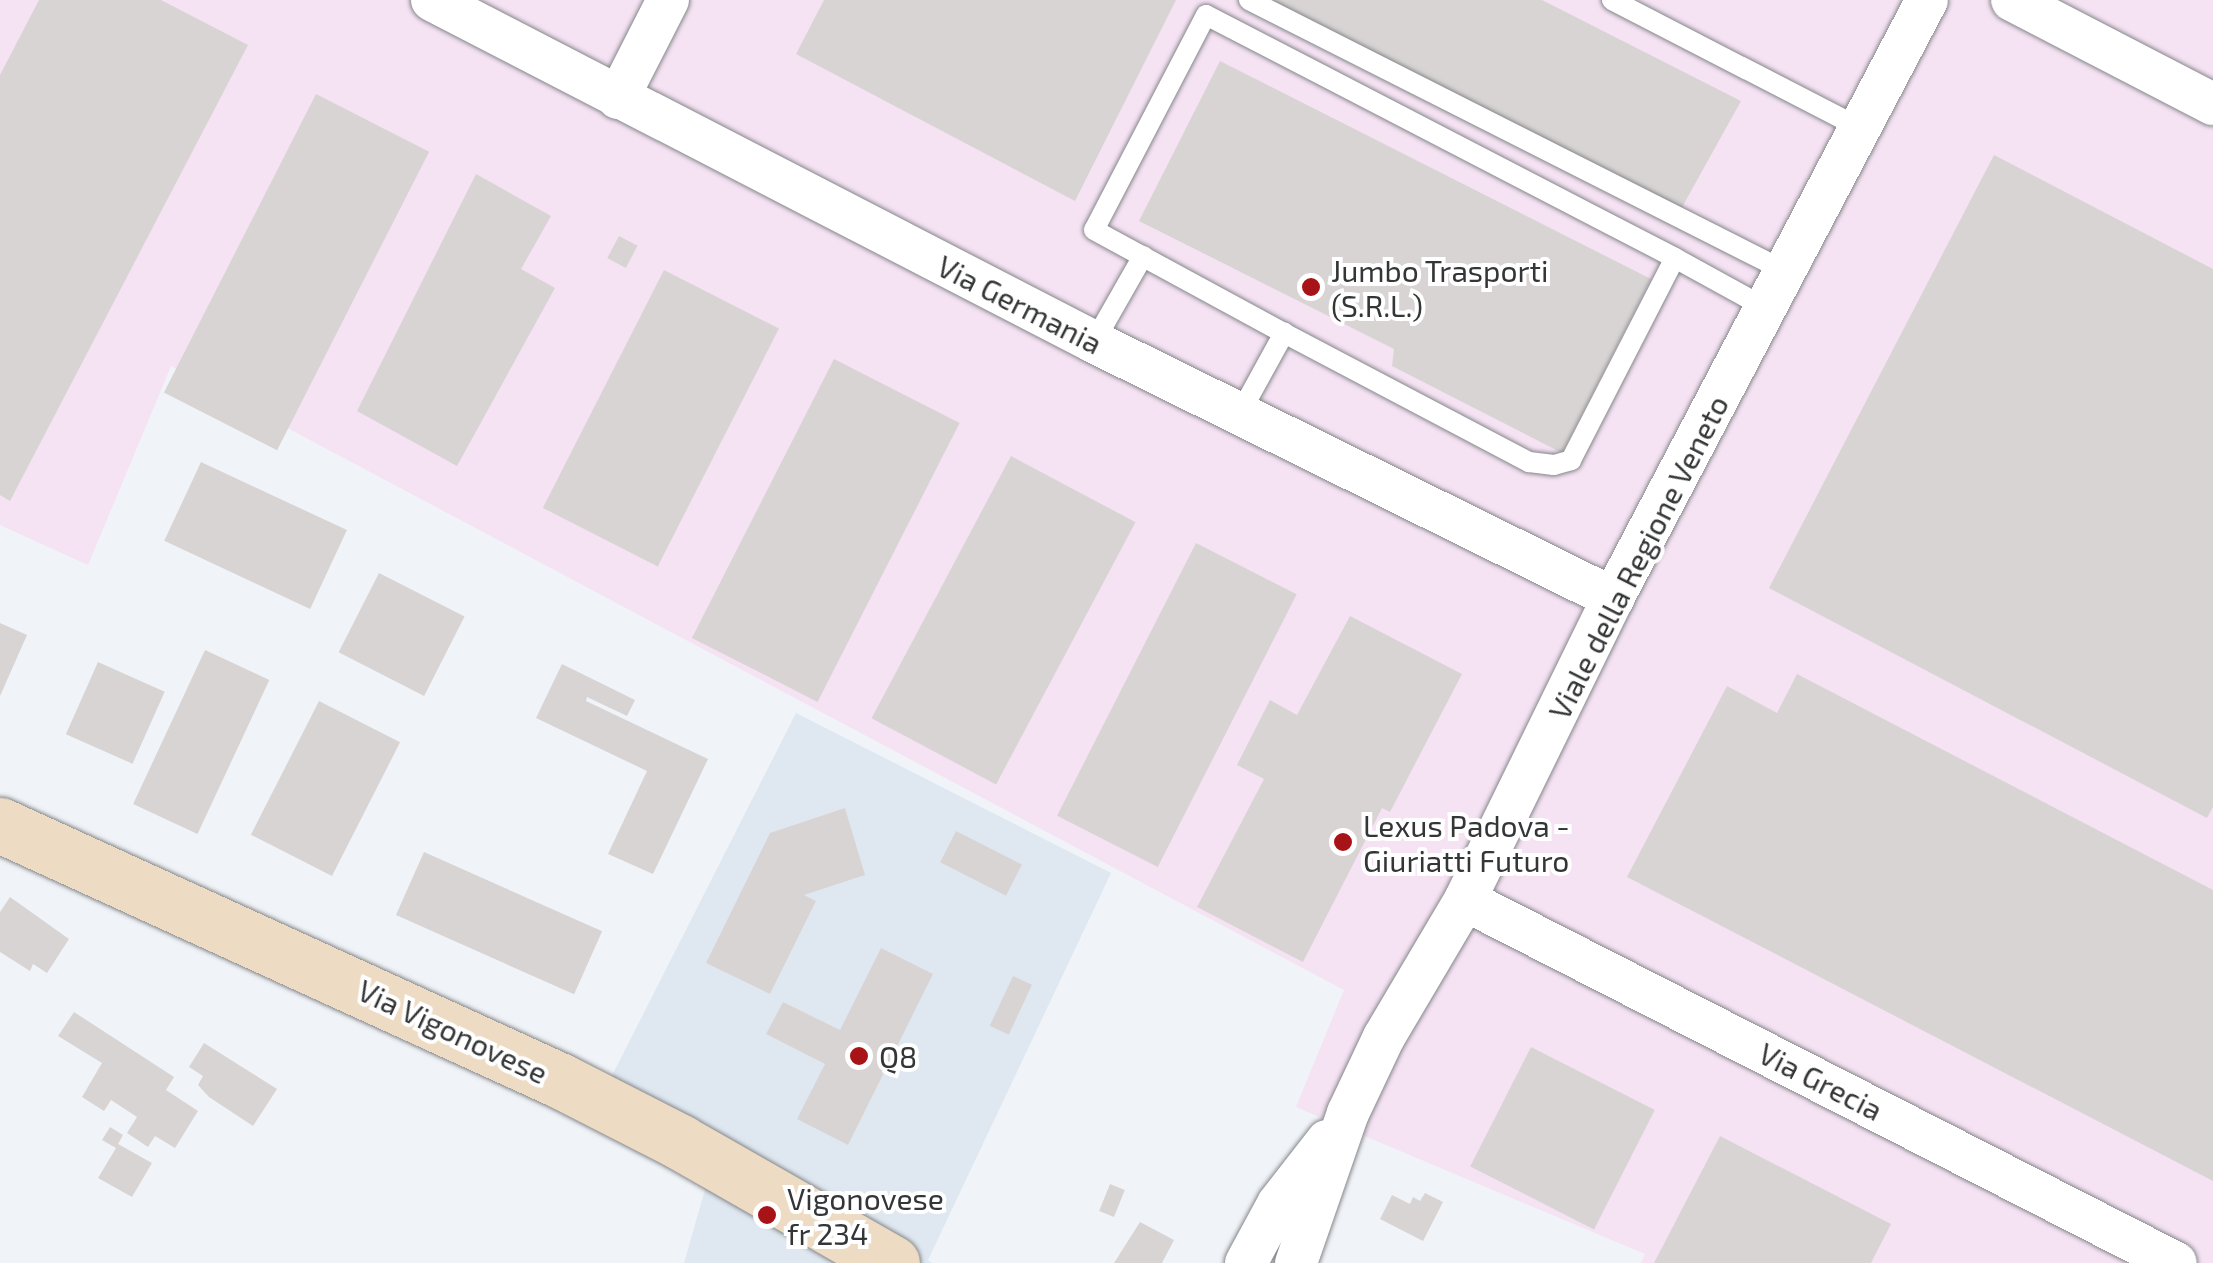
<!DOCTYPE html>
<style>
body{margin:0}
#map{position:relative;width:2213px;height:1263px;overflow:hidden;background:#f0f3f7;font-family:"Exo 2",sans-serif}
div>[style]{position:absolute}
.built>*{inset:0;background:#dfe8f1}
.industrial>*{inset:0;background:#f5e2f3}
.building>*{inset:0;background:#d9d4d4;transform-origin:0 0}
.roads{filter:drop-shadow(0 0 2px #84878a) drop-shadow(0 0 2px #84878a)}
.lane>*{height:20px;margin:-10px;padding:0 10px;transform-origin:10px;border-radius:10px;background:#fff}
.street>*{height:42px;margin:-21px;padding:0 21px;transform-origin:21px;border-radius:21px;background:#fff}
.secondary>*{height:55px;margin:-27.5px;padding:0 27.5px;transform-origin:27.5px;border-radius:27.5px;background:#eedbc4}
.dots>*{width:28px;height:28px;translate:-50% -50%;box-sizing:border-box;border:5px solid #fff;border-radius:50%}
span{translate:-50% -50%;white-space:nowrap;text-align:center;line-height:1.15;-webkit-text-stroke:8px #fff;paint-order:stroke}
.poi-label{font-size:30px;color:#343536}
.left{translate:0 -50%;text-align:left}
.street-label{font-size:30px;color:#343536}
</style>
<div id="map">
<div class="built">
<div style="clip-path:polygon(796px 713px,1111px 873px,928px 1260px,932px 1263px,684px 1263px,706px 1186px,589px 1121px)"></div>
</div>
<div class="industrial">
<div style="clip-path:polygon(0 0,2213px 0,2213px 1263px,1641px 1263px,1645px 1254px,1296px 1107px,1344px 990px,171px 366px,88px 565px,0 525px)"></div>
</div>
<div class="building">
<div style="clip-path:polygon(39px 0,161px 0,248px 45px,10px 501px,0 495px,0 75px)"></div>
<div style="clip-path:polygon(824px 0,1176px 0,1075px 201px,796px 54px)"></div>
<div style="clip-path:polygon(1262px 0,1542px 0,1741px 101px,1680px 211px)"></div>
<div style="clip-path:polygon(1220px 61px,1651px 279px,1562px 453px,1392px 366px,1394px 349px,1139px 221px)"></div>
<div style="left:316px;top:94px;width:127px;height:335px;rotate:27deg"></div>
<div style="clip-path:polygon(1994px 155px,2213px 269px,2213px 807px,2207px 818px,1769px 588px)"></div>
<div style="clip-path:polygon(476px 174px,551px 216px,521px 269px,555px 288px,457px 466px,357px 411px)"></div>
<div style="left:619px;top:236px;width:21px;height:25px;rotate:28deg"></div>
<div style="left:664px;top:270px;width:129px;height:267px;rotate:27deg"></div>
<div style="left:834px;top:359px;width:141px;height:313px;rotate:27deg"></div>
<div style="left:1011px;top:456px;width:141px;height:297px;rotate:28deg"></div>
<div style="left:201px;top:462px;width:161px;height:87px;rotate:25deg"></div>
<div style="left:1196px;top:543px;width:113px;height:306px;rotate:27deg"></div>
<div style="left:379px;top:573px;width:96px;height:89px;rotate:27deg"></div>
<div style="clip-path:polygon(1350px 616px,1462px 674px,1390px 812px,1382px 808px,1303px 962px,1197px 907px,1264px 779px,1237px 765px,1270px 700px,1297px 715px)"></div>
<div style="clip-path:polygon(0 623px,27px 635px,0 696px)"></div>
<div style="left:205px;top:650px;width:71px;height:170px;rotate:25deg"></div>
<div style="left:98px;top:662px;width:73px;height:79px;rotate:24deg"></div>
<div style="clip-path:polygon(562px 664px,635px 700px,627px 716px,587px 697px,586px 701px,708px 759px,653px 874px,608px 854px,647px 771px,536px 718px)"></div>
<div style="clip-path:polygon(1797px 674px,2213px 890px,2213px 1181px,1627px 877px,1727px 686px,1777px 713px)"></div>
<div style="left:319px;top:701px;width:91px;height:150px;rotate:27deg"></div>
<div style="clip-path:polygon(845px 808px,865px 875px,804px 895px,816px 901px,770px 994px,706px 963px,770px 833px)"></div>
<div style="left:956px;top:831px;width:74px;height:35px;rotate:27deg"></div>
<div style="left:424px;top:852px;width:195px;height:69px;rotate:24deg"></div>
<div style="clip-path:polygon(10px 897px,69px 939px,47px 973px,33px 964px,30px 971px,0 952px,0 912px)"></div>
<div style="clip-path:polygon(881px 948px,933px 974px,848px 1145px,797px 1119px,825px 1064px,766px 1034px,783px 1002px,840px 1030px)"></div>
<div style="left:1013px;top:976px;width:21px;height:55px;rotate:25deg"></div>
<div style="clip-path:polygon(74px 1012px,174px 1077px,166px 1090px,198px 1111px,175px 1148px,155px 1136px,148px 1147px,127px 1133px,137px 1117px,111px 1100px,104px 1111px,82px 1097px,102px 1063px,58px 1036px)"></div>
<div style="clip-path:polygon(204px 1043px,277px 1089px,253px 1126px,209px 1097px,198px 1085px,203px 1076px,189px 1067px)"></div>
<div style="left:1531px;top:1047px;width:139px;height:134px;rotate:27deg"></div>
<div style="clip-path:polygon(110px 1127px,123px 1135px,118px 1144px,152px 1163px,132px 1197px,98px 1178px,116px 1148px,102px 1140px)"></div>
<div style="clip-path:polygon(1720px 1136px,1891px 1224px,1871px 1263px,1654px 1263px)"></div>
<div style="left:1110px;top:1184px;width:16px;height:29px;rotate:22deg"></div>
<div style="clip-path:polygon(1425px 1193px,1443px 1202px,1423px 1241px,1380px 1219px,1392px 1195px,1410px 1204px,1413px 1197px,1420px 1201px)"></div>
<div style="clip-path:polygon(1140px 1222px,1174px 1240px,1162px 1263px,1114px 1263px)"></div>
</div>
<div class="roads">
<div class="lane">
<div style="left:1249px;top:0;width:601px;rotate:26.82deg"></div>
<div style="left:1612px;top:0;width:279px;rotate:27.3deg"></div>
<div style="left:1675px;top:258px;width:104px;rotate:28.8deg"></div>
<div style="left:1094px;top:342px;width:99px;rotate:-60.3deg"></div>
<div style="left:1239px;top:415px;width:94px;rotate:-61.2deg"></div>
<div style="left:1284px;top:333px;width:277px;rotate:27.8deg"></div>
<div style="left:1529px;top:462px;width:25px;rotate:7deg"></div>
<div style="left:1554px;top:465px;width:18px;rotate:-16deg"></div>
<div style="left:1571px;top:460px;width:227px;rotate:-62.8deg"></div>
<div style="left:1675px;top:258px;width:528px;rotate:-152.61deg"></div>
<div style="left:1206px;top:15px;width:242px;rotate:117.5deg"></div>
<div style="left:1094px;top:230px;width:216px;rotate:28.5deg"></div>
</div>
<div class="street">
<div style="left:432px;top:0;width:745px;rotate:27.32deg"></div>
<div style="left:1094px;top:342px;width:579px;rotate:26.26deg"></div>
<div style="left:2012px;top:0;width:226px;rotate:27.4deg"></div>
<div style="left:618px;top:98px;width:110px;rotate:-63deg"></div>
<div style="left:1465px;top:900px;width:798px;rotate:27.05deg"></div>
<div style="left:1246px;top:1263px;width:67px;rotate:-61.5deg"></div>
<div style="left:1278px;top:1204px;width:80px;rotate:-52.1deg"></div>
<div style="left:1296px;top:1263px;width:159px;rotate:-70.9deg"></div>
<div style="left:1348px;top:1113px;width:84px;rotate:-64.7deg"></div>
<div style="left:1384px;top:1037px;width:159px;rotate:-59.4deg"></div>
<div style="left:1465px;top:900px;width:336px;rotate:-63.9deg"></div>
<div style="left:1613px;top:598px;width:675px;rotate:-62.3deg"></div>
</div>
<div class="secondary">
<div style="left:0;top:825px;width:617px;rotate:24.53deg"></div>
<div style="left:561px;top:1081px;width:134px;rotate:27.1deg"></div>
<div style="left:680px;top:1142px;width:244px;rotate:29.7deg"></div>
</div>
</div>
<div class="dots">
<div style="left:1311px;top:287px;background:#a71316"></div>
<div style="left:1343px;top:842px;background:#a71316"></div>
<div style="left:859px;top:1056px;background:#a71316"></div>
<div style="left:767px;top:1215px;background:#a71316"></div>
</div>
<div class="poi-label">
<span class="left" style="left:1331px;top:287px">Jumbo Trasporti<br>(S.R.L.)</span>
<span class="left" style="left:1363px;top:842px">Lexus Padova -<br>Giuriatti Futuro</span>
<span class="left" style="left:879px;top:1056px">Q8</span>
<span class="left" style="left:787px;top:1215px">Vigonovese<br>fr 234</span>
</div>
<div class="street-label">
<span style="left:1020px;top:304px;rotate:27deg">Via Germania</span>
<span style="left:1638px;top:557px;rotate:-63deg">Viale della Regione Veneto</span>
<span style="left:453px;top:1031px;rotate:25deg">Via Vigonovese</span>
<span style="left:1821px;top:1081px;rotate:27deg">Via Grecia</span>
</div>
</div>
